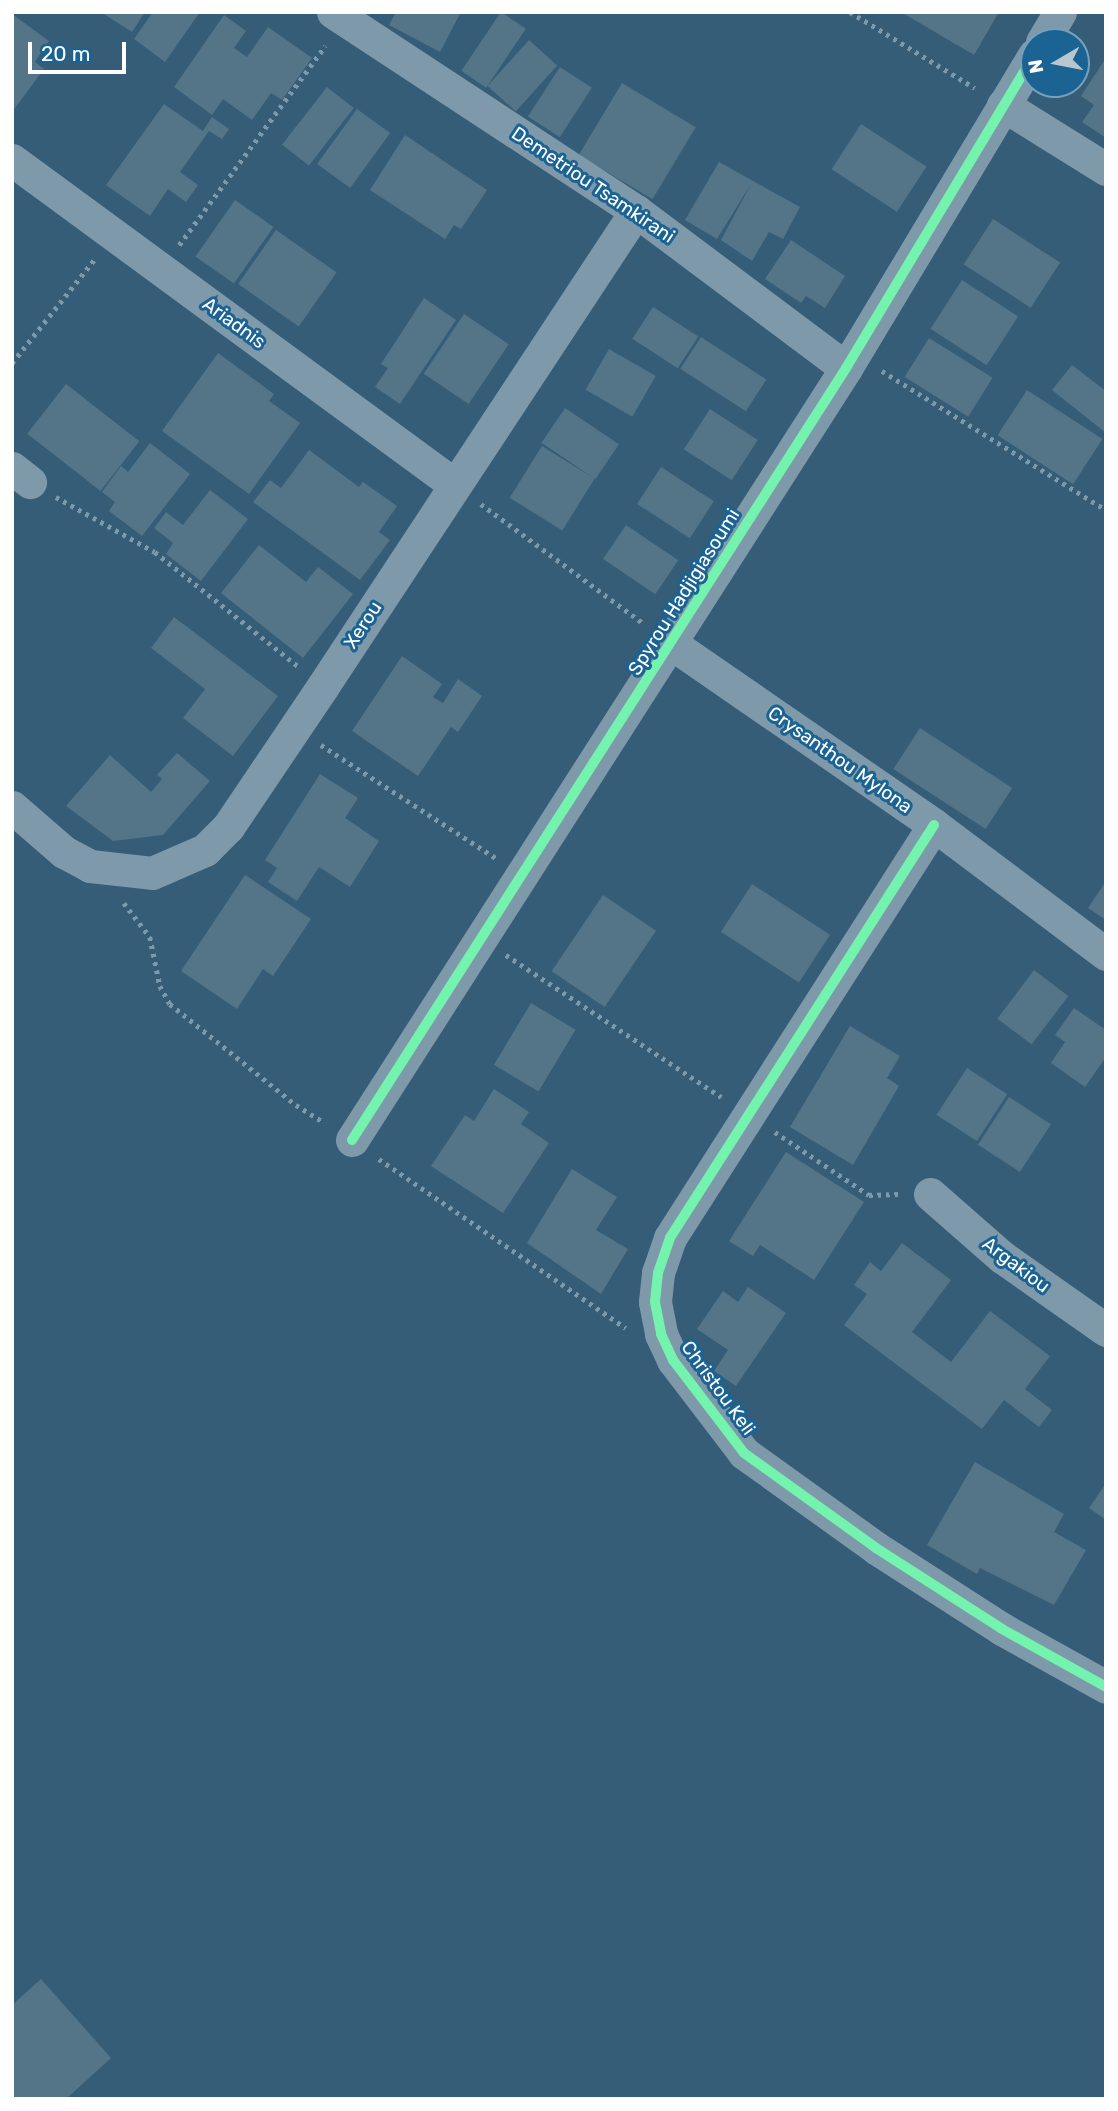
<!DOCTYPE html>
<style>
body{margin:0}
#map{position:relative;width:1118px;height:2111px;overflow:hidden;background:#355d77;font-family:Rubik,sans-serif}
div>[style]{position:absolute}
.building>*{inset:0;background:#547488;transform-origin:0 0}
.path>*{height:4.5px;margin-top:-2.25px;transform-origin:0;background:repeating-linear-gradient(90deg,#7e99aa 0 3.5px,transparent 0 8.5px)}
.minor>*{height:33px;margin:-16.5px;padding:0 16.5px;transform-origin:16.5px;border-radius:16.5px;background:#7e99aa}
.cycleway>*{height:10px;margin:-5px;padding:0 5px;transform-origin:5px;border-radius:5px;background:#73f3ae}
span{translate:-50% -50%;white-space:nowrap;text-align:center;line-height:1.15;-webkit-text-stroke:6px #1a6392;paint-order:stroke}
.street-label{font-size:19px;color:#fff}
.frame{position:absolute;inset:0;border:14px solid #fff;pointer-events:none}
.north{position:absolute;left:1020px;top:28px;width:70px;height:70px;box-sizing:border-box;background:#1a6392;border:2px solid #76a1be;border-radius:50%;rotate:260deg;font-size:19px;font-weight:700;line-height:28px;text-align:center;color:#fff}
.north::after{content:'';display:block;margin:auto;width:24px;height:32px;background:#b8c6cf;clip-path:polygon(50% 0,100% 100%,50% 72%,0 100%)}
.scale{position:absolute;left:28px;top:42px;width:98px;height:32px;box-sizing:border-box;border:4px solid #fff;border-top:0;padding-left:9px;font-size:21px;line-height:24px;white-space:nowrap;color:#fff;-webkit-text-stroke:5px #1a6392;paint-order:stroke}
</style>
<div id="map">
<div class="building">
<div style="clip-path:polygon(101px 12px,145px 12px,132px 32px)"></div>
<div style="clip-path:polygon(153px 12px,200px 12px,165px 62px,134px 39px)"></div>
<div style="clip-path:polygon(396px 12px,461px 12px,440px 52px,389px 25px)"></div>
<div style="left:501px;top:12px;width:30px;height:71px;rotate:34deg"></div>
<div style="clip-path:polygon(901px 12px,999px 12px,974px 55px)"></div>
<div style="clip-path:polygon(12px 14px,49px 41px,35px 62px,44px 69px,12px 112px)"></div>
<div style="clip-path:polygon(224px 15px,246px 31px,234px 48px,247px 57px,268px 27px,312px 58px,282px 100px,271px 93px,252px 120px,223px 99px,212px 115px,174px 87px)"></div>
<div style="left:529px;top:40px;width:38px;height:62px;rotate:42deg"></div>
<div style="clip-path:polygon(1106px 58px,1106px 138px,1082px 122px,1094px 105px,1081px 96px)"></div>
<div style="left:560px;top:67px;width:38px;height:59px;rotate:33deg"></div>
<div style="left:622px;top:83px;width:86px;height:84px;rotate:31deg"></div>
<div style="left:327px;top:87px;width:34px;height:73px;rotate:38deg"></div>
<div style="clip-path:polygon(164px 104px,203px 131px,212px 117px,229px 129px,222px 139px,209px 131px,180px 172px,198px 185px,186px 202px,168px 189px,150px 216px,106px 185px)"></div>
<div style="left:357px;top:109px;width:41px;height:68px;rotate:36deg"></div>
<div style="left:861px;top:124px;width:78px;height:54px;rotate:33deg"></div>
<div style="clip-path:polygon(405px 135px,487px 190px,461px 229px,454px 225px,445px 239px,370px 190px)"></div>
<div style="clip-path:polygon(719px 162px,800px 207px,783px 239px,769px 232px,752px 261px,721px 240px,751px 184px,717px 239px,685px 220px)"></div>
<div style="left:235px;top:200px;width:47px;height:69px;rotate:35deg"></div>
<div style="left:993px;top:219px;width:80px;height:54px;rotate:33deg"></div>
<div style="left:276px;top:230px;width:74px;height:66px;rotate:35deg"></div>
<div style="clip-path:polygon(791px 240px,845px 276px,825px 308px,806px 296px,801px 303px,765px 279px)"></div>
<div style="left:962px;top:280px;width:67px;height:58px;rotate:33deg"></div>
<div style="clip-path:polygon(424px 298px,456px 320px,400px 404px,375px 387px,388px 368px,381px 364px)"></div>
<div style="left:653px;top:307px;width:54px;height:38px;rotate:33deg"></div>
<div style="left:464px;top:314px;width:54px;height:72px;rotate:34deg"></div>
<div style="left:701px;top:337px;width:78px;height:38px;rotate:33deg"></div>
<div style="left:929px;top:338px;width:75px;height:46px;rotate:32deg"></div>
<div style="left:609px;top:349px;width:54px;height:47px;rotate:30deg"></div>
<div style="clip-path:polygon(218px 353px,274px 394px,269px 401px,300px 423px,249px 494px,162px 431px)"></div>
<div style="clip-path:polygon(1072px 365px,1106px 391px,1106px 433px,1052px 390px)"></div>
<div style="left:66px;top:384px;width:93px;height:63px;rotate:38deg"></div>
<div style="left:1027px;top:390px;width:90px;height:54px;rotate:33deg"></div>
<div style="left:565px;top:408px;width:65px;height:42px;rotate:34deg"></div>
<div style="left:710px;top:409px;width:57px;height:48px;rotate:33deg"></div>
<div style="clip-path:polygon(150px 443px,190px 474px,142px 536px,109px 511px,115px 502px,102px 492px,121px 466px,128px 472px)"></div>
<div style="left:542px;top:446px;width:62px;height:61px;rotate:32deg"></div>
<div style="clip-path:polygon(309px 450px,359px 487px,363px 482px,397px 506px,379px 532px,390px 540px,360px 580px,253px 502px,270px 480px,281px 488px)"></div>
<div style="left:661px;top:467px;width:63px;height:44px;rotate:33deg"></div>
<div style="clip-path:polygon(210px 490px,248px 519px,201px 581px,166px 554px,173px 543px,154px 528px,166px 512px,183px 525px)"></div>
<div style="left:626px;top:525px;width:63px;height:41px;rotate:34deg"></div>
<div style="clip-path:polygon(259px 545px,306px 582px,318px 567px,353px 594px,303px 658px,221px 593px)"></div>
<div style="clip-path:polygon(174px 617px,278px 696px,233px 756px,183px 718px,205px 689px,151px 648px)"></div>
<div style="clip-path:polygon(402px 656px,442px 684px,433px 697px,443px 703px,458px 679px,482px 696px,458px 732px,451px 727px,418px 776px,352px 731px)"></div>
<div style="left:920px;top:728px;width:110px;height:49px;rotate:33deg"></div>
<div style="clip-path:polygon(177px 753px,210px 781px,163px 835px,113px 841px,66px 806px,110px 755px,151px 792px,162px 779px,157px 775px)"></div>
<div style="clip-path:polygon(320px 774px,358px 798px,345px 818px,379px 841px,350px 887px,319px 867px,297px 901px,268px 882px,277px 868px,265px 860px)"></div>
<div style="clip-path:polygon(245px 875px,311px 919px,273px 976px,263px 969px,237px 1009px,181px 971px)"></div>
<div style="clip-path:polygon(1106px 881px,1106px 920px,1088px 908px)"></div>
<div style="left:752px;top:884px;width:93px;height:57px;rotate:33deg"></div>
<div style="left:603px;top:895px;width:64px;height:92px;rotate:34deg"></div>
<div style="left:1034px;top:970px;width:43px;height:61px;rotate:37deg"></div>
<div style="left:531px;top:1003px;width:52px;height:72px;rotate:31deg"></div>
<div style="clip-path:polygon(1074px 1008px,1106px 1030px,1106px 1057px,1085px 1087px,1051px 1063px,1065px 1042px,1055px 1035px)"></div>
<div style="clip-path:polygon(850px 1026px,900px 1056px,887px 1078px,899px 1086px,853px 1165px,790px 1127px)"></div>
<div style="left:967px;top:1068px;width:48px;height:56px;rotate:33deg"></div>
<div style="clip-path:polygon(494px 1089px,529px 1112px,521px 1124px,549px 1143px,503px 1213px,431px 1166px,465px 1115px,474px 1121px)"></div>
<div style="left:1009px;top:1097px;width:50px;height:57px;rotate:33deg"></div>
<div style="clip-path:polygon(786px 1152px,864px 1202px,814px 1280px,760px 1245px,753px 1256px,729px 1241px)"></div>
<div style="clip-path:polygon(572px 1169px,617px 1197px,596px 1230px,628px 1249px,601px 1294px,527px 1243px)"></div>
<div style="clip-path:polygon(902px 1243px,951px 1280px,912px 1332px,951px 1362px,990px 1311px,1050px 1356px,1025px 1389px,1052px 1410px,1039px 1427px,1004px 1400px,982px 1429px,844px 1325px,867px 1294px,854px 1285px,870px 1262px,881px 1271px)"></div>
<div style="clip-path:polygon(748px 1287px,786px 1313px,736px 1386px,714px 1371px,728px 1350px,697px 1329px,723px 1291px,738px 1302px)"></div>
<div style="clip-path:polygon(975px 1462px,1064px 1514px,1054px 1532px,1086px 1550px,1054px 1605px,980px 1568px,977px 1574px,927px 1545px)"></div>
<div style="clip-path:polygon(1106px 1483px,1106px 1520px,1089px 1508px)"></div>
<div style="clip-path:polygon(41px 1979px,111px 2058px,66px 2099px,12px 2099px,12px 2005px)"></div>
</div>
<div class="path">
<div style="left:850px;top:12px;width:146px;rotate:31.3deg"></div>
<div style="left:179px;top:245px;width:247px;rotate:-53.7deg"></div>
<div style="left:12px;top:363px;width:132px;rotate:-51.5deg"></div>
<div style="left:882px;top:371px;width:264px;rotate:31.8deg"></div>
<div style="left:56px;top:497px;width:113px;rotate:29.1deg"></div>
<div style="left:155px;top:552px;width:183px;rotate:38.6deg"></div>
<div style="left:481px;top:504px;width:201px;rotate:36.3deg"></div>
<div style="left:321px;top:745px;width:208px;rotate:32.9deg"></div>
<div style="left:124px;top:903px;width:43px;rotate:52.6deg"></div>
<div style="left:150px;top:937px;width:50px;rotate:78.5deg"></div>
<div style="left:160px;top:986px;width:21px;rotate:61deg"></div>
<div style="left:170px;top:1004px;width:161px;rotate:38.7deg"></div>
<div style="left:296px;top:1105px;width:34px;rotate:32deg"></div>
<div style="left:506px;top:955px;width:258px;rotate:33.4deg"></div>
<div style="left:775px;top:1132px;width:113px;rotate:33.8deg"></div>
<div style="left:869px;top:1195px;width:29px;rotate:-2deg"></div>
<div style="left:379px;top:1159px;width:299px;rotate:34.4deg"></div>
</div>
<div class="minor">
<div style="left:333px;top:12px;width:363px;rotate:33.3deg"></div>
<div style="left:636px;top:211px;width:262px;rotate:36.8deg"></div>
<div style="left:1042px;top:42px;width:35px;rotate:-59deg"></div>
<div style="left:1003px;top:105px;width:121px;rotate:31.9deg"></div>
<div style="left:12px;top:160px;width:549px;rotate:36.27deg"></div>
<div style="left:12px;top:468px;width:23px;rotate:38deg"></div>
<div style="left:672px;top:644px;width:318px;rotate:34.6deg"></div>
<div style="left:934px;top:825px;width:215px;rotate:36.9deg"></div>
<div style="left:12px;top:807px;width:69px;rotate:40.9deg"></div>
<div style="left:64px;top:852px;width:30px;rotate:28deg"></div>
<div style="left:90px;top:866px;width:62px;rotate:6.4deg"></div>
<div style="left:152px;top:873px;width:58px;rotate:-23.5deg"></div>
<div style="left:205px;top:850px;width:33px;rotate:-45deg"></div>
<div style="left:228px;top:827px;width:170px;rotate:-56deg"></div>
<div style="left:323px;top:686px;width:569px;rotate:-56.62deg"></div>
<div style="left:934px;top:825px;width:490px;rotate:122.6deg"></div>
<div style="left:670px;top:1238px;width:37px;rotate:109deg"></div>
<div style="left:658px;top:1273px;width:29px;rotate:96deg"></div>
<div style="left:655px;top:1302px;width:33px;rotate:79deg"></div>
<div style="left:661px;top:1334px;width:29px;rotate:65deg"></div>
<div style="left:673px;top:1360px;width:117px;rotate:52.6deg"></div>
<div style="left:744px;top:1453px;width:163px;rotate:35.7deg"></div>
<div style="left:876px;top:1548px;width:150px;rotate:32.7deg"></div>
<div style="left:1002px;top:1629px;width:119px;rotate:29.1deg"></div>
<div style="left:352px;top:1140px;width:917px;rotate:-57.38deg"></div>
<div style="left:846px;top:368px;width:365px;rotate:-59deg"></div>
<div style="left:930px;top:1194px;width:96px;rotate:41.2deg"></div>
<div style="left:1002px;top:1257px;width:127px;rotate:35.1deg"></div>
</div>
<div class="cycleway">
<div style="left:934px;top:825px;width:490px;rotate:122.6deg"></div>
<div style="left:670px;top:1238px;width:37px;rotate:109deg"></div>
<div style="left:658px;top:1273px;width:29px;rotate:96deg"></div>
<div style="left:655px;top:1302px;width:33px;rotate:79deg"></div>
<div style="left:661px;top:1334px;width:29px;rotate:65deg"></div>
<div style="left:673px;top:1360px;width:117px;rotate:52.6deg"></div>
<div style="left:744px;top:1453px;width:163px;rotate:35.7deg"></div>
<div style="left:876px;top:1548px;width:150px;rotate:32.7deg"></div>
<div style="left:1002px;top:1629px;width:119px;rotate:29.1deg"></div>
<div style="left:352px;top:1140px;width:917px;rotate:-57.38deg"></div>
<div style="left:846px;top:368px;width:365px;rotate:-59deg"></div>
</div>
<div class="street-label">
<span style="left:593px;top:185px;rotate:34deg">Demetriou Tsamkirani</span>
<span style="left:234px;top:323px;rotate:36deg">Ariadnis</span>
<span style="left:684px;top:592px;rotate:-58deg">Spyrou Hadjigiasoumi</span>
<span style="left:363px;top:625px;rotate:-57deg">Xerou</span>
<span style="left:840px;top:760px;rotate:35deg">Crysanthou Mylona</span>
<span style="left:1016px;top:1265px;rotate:37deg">Argakiou</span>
<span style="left:718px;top:1388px;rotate:54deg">Christou Keli</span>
</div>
<div class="frame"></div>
<div class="north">N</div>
<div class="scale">20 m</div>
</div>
